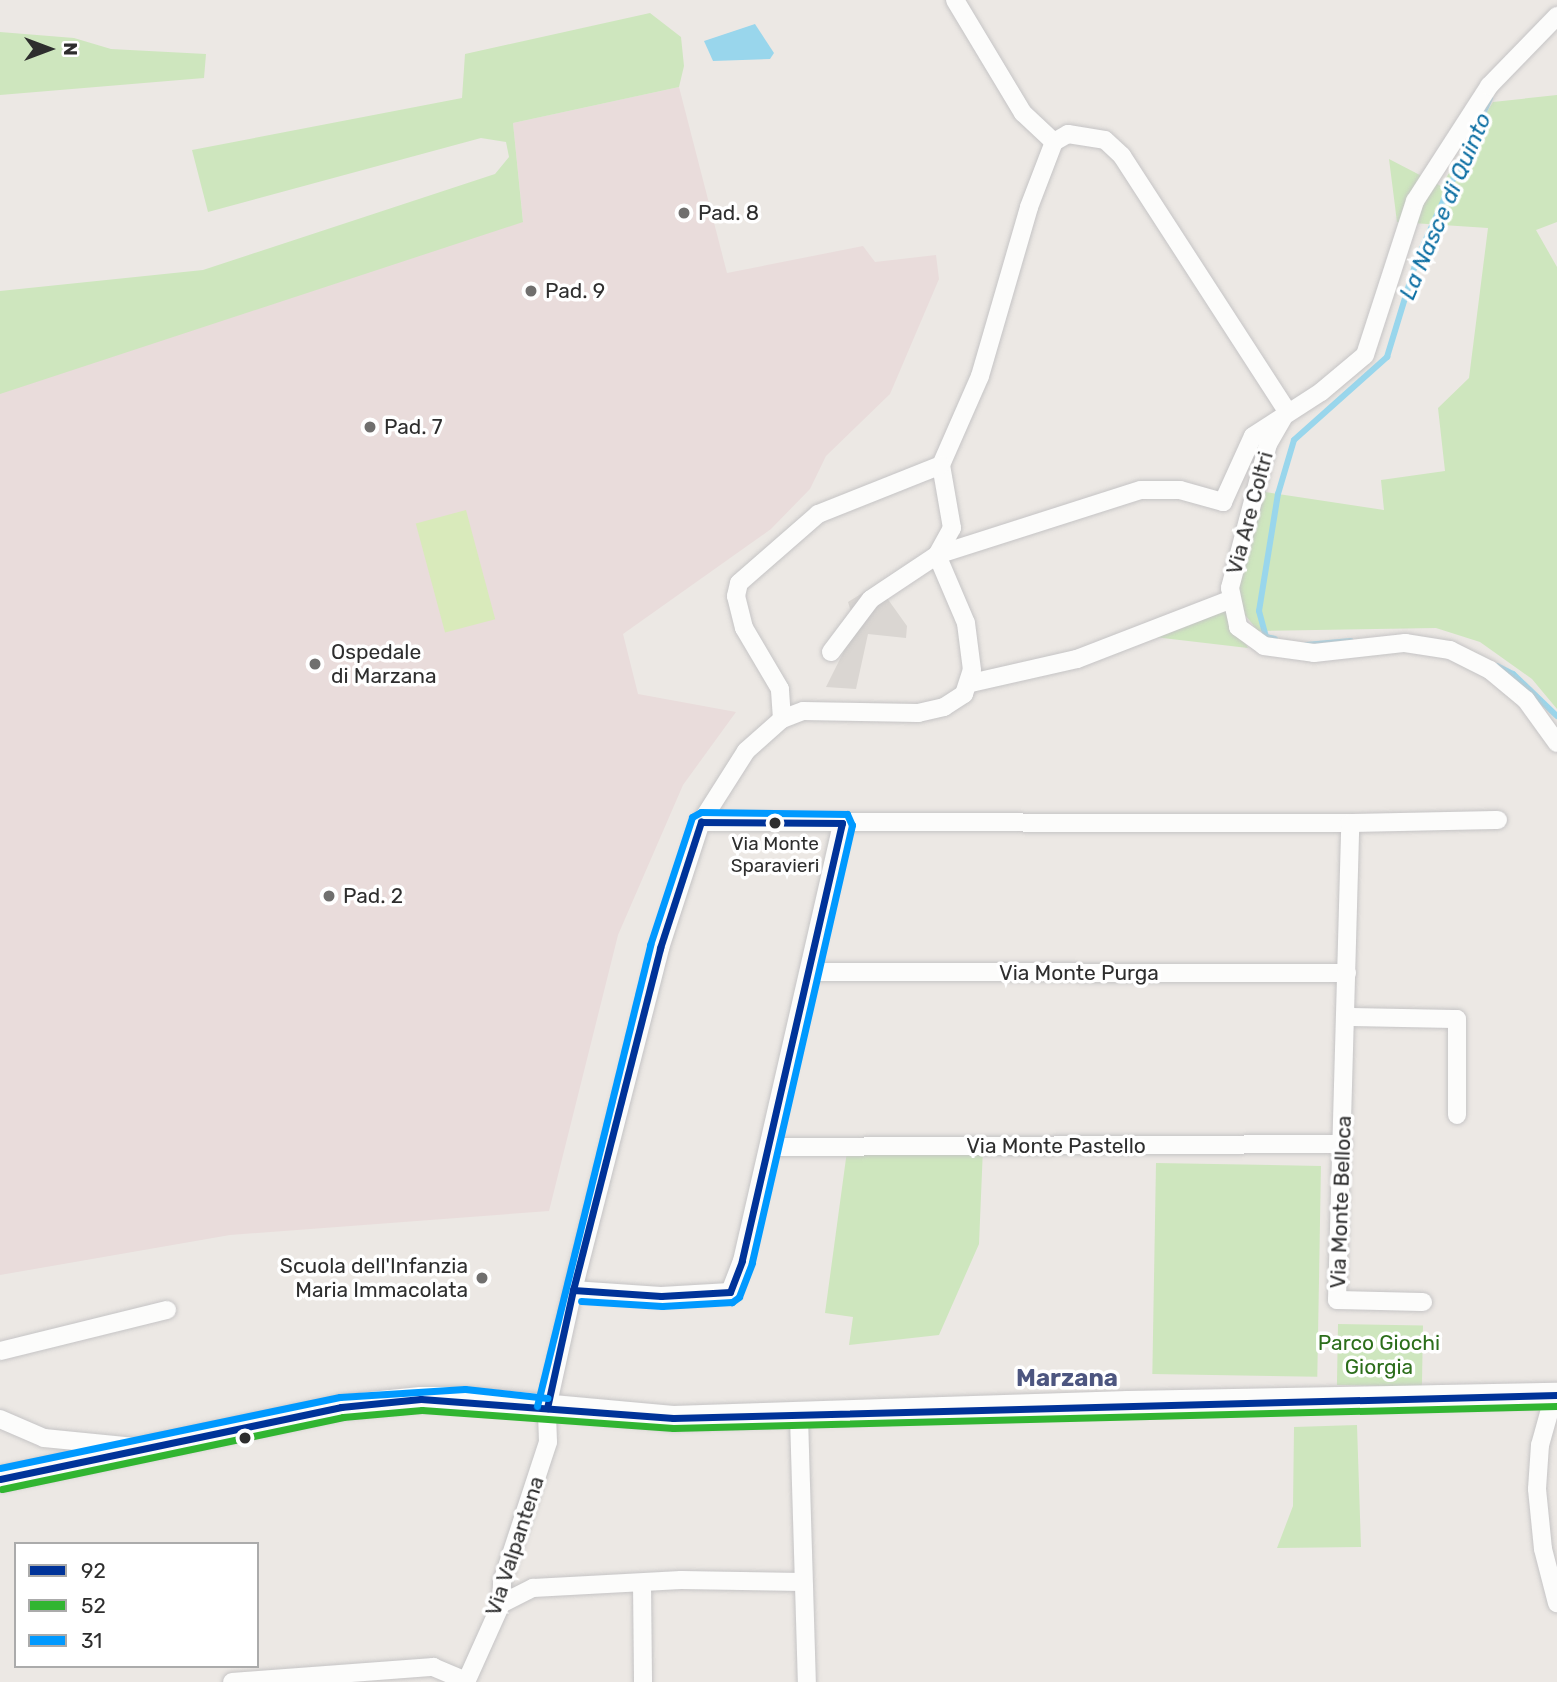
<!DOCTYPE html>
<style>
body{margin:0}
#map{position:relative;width:1557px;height:1682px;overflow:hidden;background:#ece8e4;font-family:Rubik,sans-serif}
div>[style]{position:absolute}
.medical>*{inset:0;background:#e9dcdb}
.green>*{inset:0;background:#cee6be;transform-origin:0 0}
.pitch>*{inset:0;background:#d9eabb;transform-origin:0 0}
.plaza>*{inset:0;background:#dad6d2}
.water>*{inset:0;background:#99d6ec}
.stream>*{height:6px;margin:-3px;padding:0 3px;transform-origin:3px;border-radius:3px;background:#99d6ec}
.roads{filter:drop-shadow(0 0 2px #c5c4c5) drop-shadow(0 0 2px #c5c4c5)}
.street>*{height:18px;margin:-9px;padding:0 9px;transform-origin:9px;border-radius:9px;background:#fcfcfb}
.secondary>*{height:24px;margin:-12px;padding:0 12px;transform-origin:12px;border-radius:12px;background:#fcfcfb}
.bus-1>*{height:7px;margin:-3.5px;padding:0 3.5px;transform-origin:3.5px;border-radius:3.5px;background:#039}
.bus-2>*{height:7px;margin:-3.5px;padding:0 3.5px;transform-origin:3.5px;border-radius:3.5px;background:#31b531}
.bus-3>*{height:7px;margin:-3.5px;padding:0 3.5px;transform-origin:3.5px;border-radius:3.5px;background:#09f}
.dots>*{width:19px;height:19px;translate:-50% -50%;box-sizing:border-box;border:4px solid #fff;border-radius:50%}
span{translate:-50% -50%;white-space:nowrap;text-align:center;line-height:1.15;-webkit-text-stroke:7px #fff;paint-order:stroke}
.bus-label{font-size:19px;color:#2e2e2e}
.poi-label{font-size:21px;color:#2e2e2e}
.left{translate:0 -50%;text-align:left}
.right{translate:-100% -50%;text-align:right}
.street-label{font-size:21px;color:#2e2e2e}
.park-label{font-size:21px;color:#2c6e1b}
.water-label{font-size:23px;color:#0d6fa3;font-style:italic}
.quarter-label{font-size:24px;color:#4d5680;font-weight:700}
.legend{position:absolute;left:14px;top:1542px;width:245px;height:126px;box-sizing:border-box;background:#fff;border:2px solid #ababab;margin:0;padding:9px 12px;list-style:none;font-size:21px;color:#2e2e2e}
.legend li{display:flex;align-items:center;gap:14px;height:35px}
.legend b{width:35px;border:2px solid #ababab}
.north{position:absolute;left:14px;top:14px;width:70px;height:70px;-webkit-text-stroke:5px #fff;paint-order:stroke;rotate:90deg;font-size:19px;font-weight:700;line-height:28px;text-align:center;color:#2e2e2e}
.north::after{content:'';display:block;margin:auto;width:24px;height:32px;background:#2e2e2e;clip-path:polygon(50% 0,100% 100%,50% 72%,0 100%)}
</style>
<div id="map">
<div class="medical">
<div style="clip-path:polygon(679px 87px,727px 273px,863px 246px,875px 262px,936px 255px,939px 279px,890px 394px,826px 456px,810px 489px,771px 529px,623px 634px,638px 694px,736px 712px,683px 785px,618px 935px,549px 1211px,230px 1235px,0 1275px,0 393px,523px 221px,513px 123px)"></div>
</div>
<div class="green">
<div style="clip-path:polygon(650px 13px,681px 37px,684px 66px,679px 87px,513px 123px,523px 222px,0 394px,0 291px,203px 270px,495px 174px,509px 157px,506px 142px,481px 138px,208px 212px,192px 150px,462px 98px,465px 54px)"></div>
<div style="clip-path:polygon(0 32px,74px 38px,111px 49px,206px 54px,204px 78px,0 95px)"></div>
<div style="clip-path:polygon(1557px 95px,1557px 222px,1536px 230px,1557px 267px,1557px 709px,1532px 679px,1480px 642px,1436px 628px,1258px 631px,1233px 600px,1265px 492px,1384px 510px,1381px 480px,1445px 471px,1438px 408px,1469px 378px,1488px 228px,1397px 222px,1389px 159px,1441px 186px,1493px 102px)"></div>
<div style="clip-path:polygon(1224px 606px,1248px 648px,1154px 637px)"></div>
<div style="clip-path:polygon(983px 1148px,979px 1244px,939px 1335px,849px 1345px,853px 1317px,825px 1313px,847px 1151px)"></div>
<div style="left:1156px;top:1163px;width:165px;height:211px;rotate:1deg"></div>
<div style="left:1338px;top:1324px;width:85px;height:61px;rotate:1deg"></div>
<div style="clip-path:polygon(1357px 1425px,1361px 1547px,1277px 1548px,1293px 1506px,1294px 1427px)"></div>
</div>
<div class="pitch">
<div style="left:466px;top:510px;width:113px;height:52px;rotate:75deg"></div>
</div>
<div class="plaza">
<div style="clip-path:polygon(877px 584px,907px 626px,906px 638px,868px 634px,856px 689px,826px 687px,856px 627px,848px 602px)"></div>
</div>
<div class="water">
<div style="clip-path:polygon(755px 24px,774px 53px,770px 59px,713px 61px,704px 41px)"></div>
</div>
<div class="stream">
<div style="left:1275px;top:639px;width:9px;rotate:-167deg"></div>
<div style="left:1266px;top:637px;width:27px;rotate:-105deg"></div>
<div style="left:1259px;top:611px;width:119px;rotate:-80.8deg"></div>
<div style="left:1278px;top:494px;width:56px;rotate:-73.5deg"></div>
<div style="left:1294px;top:440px;width:125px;rotate:-41.7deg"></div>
<div style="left:1387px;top:357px;width:102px;rotate:-73deg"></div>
<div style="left:1417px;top:259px;width:177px;rotate:-65.6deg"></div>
<div style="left:1306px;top:645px;width:45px;rotate:-5.1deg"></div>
<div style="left:1497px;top:666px;width:18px;rotate:27deg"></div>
<div style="left:1513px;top:674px;width:61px;rotate:43.7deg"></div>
</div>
<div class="roads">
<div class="street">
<div style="left:955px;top:0;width:132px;rotate:59deg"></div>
<div style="left:1023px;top:113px;width:42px;rotate:43.1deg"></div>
<div style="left:1283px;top:418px;width:30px;rotate:120deg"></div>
<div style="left:1268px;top:444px;width:149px;rotate:104.8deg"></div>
<div style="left:1230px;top:588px;width:40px;rotate:78deg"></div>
<div style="left:1238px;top:627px;width:32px;rotate:36deg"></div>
<div style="left:1264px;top:646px;width:50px;rotate:8deg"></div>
<div style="left:1314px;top:653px;width:92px;rotate:-6.3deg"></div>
<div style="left:1405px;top:643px;width:46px;rotate:8.8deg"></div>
<div style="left:1450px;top:650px;width:45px;rotate:26.6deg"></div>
<div style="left:1490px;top:670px;width:47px;rotate:39.8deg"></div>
<div style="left:1526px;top:700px;width:53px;rotate:54.2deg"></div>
<div style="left:941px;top:465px;width:97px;rotate:-66.3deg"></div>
<div style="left:980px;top:376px;width:176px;rotate:-73.8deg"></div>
<div style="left:1029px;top:207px;width:70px;rotate:-69deg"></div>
<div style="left:1054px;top:142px;width:16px;rotate:-30deg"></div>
<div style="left:1068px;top:134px;width:37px;rotate:9deg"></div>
<div style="left:1105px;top:140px;width:23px;rotate:43deg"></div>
<div style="left:1122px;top:156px;width:304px;rotate:57.1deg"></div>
<div style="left:937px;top:555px;width:31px;rotate:-61deg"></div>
<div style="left:952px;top:528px;width:64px;rotate:-99.9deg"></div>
<div style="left:831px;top:652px;width:66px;rotate:-53deg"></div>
<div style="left:871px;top:599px;width:79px;rotate:-33.7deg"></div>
<div style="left:937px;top:555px;width:214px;rotate:-17.7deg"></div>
<div style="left:1141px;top:490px;width:39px"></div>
<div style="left:1180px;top:490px;width:45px;rotate:15.6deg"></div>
<div style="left:1223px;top:502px;width:72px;rotate:-65.6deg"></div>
<div style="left:1253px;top:436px;width:81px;rotate:-32.9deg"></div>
<div style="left:1321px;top:392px;width:57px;rotate:-40.1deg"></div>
<div style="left:1365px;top:355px;width:162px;rotate:-72deg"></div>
<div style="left:1415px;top:201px;width:137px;rotate:-57.2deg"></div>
<div style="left:1489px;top:86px;width:98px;rotate:-45.8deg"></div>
<div style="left:971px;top:683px;width:109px;rotate:-12.8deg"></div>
<div style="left:1077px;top:659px;width:163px;rotate:-21.2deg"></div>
<div style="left:782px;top:719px;width:30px;rotate:-94deg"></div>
<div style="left:780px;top:689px;width:71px;rotate:-120.5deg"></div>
<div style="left:744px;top:628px;width:33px;rotate:-104deg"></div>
<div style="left:736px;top:596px;width:13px;rotate:-77deg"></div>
<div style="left:739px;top:583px;width:105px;rotate:-41.1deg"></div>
<div style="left:818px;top:514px;width:132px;rotate:-21.7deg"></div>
<div style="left:701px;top:822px;width:649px;rotate:0.09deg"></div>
<div style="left:810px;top:972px;width:537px;rotate:0.11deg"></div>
<div style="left:1348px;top:1017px;width:109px;rotate:1.1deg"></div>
<div style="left:1457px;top:1019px;width:96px;rotate:90deg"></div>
<div style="left:769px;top:1147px;width:574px;rotate:-0.3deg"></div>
<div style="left:573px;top:1290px;width:88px;rotate:3.9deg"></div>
<div style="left:661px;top:1296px;width:69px;rotate:-3.3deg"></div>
<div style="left:730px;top:1292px;width:33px;rotate:-69deg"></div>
<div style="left:742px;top:1261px;width:449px;rotate:-77.1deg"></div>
<div style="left:1423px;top:1302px;width:86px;rotate:-178.7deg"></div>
<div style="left:1337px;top:1300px;width:477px;rotate:-88.4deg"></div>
<div style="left:1350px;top:823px;width:148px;rotate:-1.2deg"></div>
<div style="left:0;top:1351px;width:172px;rotate:-13.8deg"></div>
<div style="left:1554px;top:1395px;width:52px;rotate:105.6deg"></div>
<div style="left:1540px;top:1445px;width:44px;rotate:93.9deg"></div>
<div style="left:1537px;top:1489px;width:60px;rotate:84.3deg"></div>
<div style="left:1543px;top:1549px;width:56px;rotate:75.5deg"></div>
<div style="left:799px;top:1417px;width:265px;rotate:88.3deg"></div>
<div style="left:0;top:1419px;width:48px;rotate:23.4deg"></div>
<div style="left:44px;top:1438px;width:91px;rotate:5.6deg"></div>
<div style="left:642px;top:1583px;width:99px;rotate:89.4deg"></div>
<div style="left:501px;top:1604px;width:36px;rotate:-27deg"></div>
<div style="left:533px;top:1588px;width:148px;rotate:-3.1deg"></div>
<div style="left:681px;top:1580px;width:121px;rotate:0.9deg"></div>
<div style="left:232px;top:1682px;width:202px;rotate:-4.3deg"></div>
<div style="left:433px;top:1667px;width:36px;rotate:23deg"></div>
<div style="left:466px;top:1682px;width:85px;rotate:-65.8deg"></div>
<div style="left:501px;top:1604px;width:22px;rotate:-87deg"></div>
<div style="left:502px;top:1582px;width:147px;rotate:-71.8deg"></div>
<div style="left:548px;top:1442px;width:34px;rotate:-92deg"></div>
<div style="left:547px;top:1408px;width:121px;rotate:-77.6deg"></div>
<div style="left:573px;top:1290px;width:353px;rotate:-75.7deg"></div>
<div style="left:660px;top:948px;width:133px;rotate:-72deg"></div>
<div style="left:701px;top:822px;width:84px;rotate:-57.6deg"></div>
<div style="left:746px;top:751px;width:48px;rotate:-41.6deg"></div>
<div style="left:782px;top:719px;width:22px;rotate:-21deg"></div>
<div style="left:803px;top:711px;width:115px;rotate:1deg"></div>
<div style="left:918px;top:713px;width:27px;rotate:-13deg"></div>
<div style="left:944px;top:707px;width:24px;rotate:-33deg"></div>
<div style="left:964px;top:694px;width:25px;rotate:-72deg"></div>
<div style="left:972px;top:670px;width:47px;rotate:-97.3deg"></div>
<div style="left:966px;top:623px;width:74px;rotate:-113.1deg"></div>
</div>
<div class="secondary">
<div style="left:0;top:1479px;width:349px;rotate:-11.9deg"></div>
<div style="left:341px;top:1407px;width:80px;rotate:-5.7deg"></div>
<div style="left:421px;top:1399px;width:44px"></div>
<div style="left:465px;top:1399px;width:209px;rotate:5.2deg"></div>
<div style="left:673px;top:1418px;width:455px;rotate:-1.9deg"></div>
<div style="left:1128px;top:1403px;width:429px;rotate:-1.1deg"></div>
</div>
</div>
<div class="bus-1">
<div style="left:701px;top:822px;width:141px;rotate:0.4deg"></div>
<div style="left:842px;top:823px;width:449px;rotate:102.9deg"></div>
<div style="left:742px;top:1261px;width:33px;rotate:111deg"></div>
<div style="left:730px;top:1292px;width:69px;rotate:176.7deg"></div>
<div style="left:661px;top:1296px;width:88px;rotate:-176.1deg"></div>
<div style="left:573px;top:1290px;width:353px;rotate:-75.7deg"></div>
<div style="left:660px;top:948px;width:133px;rotate:-72deg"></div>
<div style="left:547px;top:1408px;width:121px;rotate:-77.6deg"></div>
<div style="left:0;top:1479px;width:349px;rotate:-11.9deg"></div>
<div style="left:341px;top:1407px;width:80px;rotate:-5.7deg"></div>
<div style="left:421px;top:1399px;width:253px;rotate:4.3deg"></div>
<div style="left:673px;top:1418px;width:884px;rotate:-1.49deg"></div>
</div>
<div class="bus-2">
<div style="left:2px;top:1489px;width:349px;rotate:-11.9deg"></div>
<div style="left:343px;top:1417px;width:79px;rotate:-5.1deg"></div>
<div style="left:422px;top:1410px;width:252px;rotate:4.1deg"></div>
<div style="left:673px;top:1428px;width:884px;rotate:-1.43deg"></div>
</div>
<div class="bus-3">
<div style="left:537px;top:1406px;width:475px;rotate:-76.2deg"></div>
<div style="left:650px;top:945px;width:135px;rotate:-71.8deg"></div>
<div style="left:692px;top:817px;width:10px;rotate:-29deg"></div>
<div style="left:701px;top:812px;width:146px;rotate:0.8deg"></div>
<div style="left:847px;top:814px;width:12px;rotate:66deg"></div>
<div style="left:852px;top:825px;width:449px;rotate:102.9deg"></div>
<div style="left:752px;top:1263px;width:36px;rotate:111deg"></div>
<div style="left:739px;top:1297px;width:9px;rotate:144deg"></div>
<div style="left:732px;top:1302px;width:70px;rotate:176.7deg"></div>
<div style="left:662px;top:1306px;width:81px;rotate:-176.5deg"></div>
<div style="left:0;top:1468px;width:347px;rotate:-11.8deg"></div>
<div style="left:340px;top:1397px;width:125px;rotate:-3.7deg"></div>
<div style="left:465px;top:1389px;width:83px;rotate:6.2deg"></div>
</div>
<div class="dots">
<div style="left:684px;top:213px;background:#706f6e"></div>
<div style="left:531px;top:291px;background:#706f6e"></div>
<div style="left:370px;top:427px;background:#706f6e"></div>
<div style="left:315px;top:664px;background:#706f6e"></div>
<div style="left:775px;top:823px;background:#2e2e2e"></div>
<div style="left:329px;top:896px;background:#706f6e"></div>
<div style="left:482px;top:1278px;background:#706f6e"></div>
<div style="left:245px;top:1438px;background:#2e2e2e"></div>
</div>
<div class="bus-label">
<span style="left:775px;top:855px">Via Monte<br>Sparavieri</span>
</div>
<div class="poi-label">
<span class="left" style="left:698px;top:213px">Pad. 8</span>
<span class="left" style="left:545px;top:291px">Pad. 9</span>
<span class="left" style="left:384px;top:427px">Pad. 7</span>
<span class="left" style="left:331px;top:664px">Ospedale<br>di Marzana</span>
<span class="left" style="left:343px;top:896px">Pad. 2</span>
<span class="right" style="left:468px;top:1278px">Scuola dell'Infanzia<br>Maria Immacolata</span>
</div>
<div class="street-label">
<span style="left:1250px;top:513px;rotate:-75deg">Via Are Coltri</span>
<span style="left:1079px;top:973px">Via Monte Purga</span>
<span style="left:1056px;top:1146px">Via Monte Pastello</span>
<span style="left:1341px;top:1202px;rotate:-88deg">Via Monte Belloca</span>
<span style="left:515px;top:1546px;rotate:-72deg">Via Valpantena</span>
</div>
<div class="park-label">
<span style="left:1379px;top:1355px">Parco Giochi<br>Giorgia</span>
</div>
<div class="water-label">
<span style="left:1445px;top:206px;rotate:-67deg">La Nasce di Quinto</span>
</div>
<div class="quarter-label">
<span style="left:1067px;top:1379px">Marzana</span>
</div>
<ul class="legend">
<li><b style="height:9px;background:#039"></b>92</li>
<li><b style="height:9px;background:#31b531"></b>52</li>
<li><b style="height:9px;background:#09f"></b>31</li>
</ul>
<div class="north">N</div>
</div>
